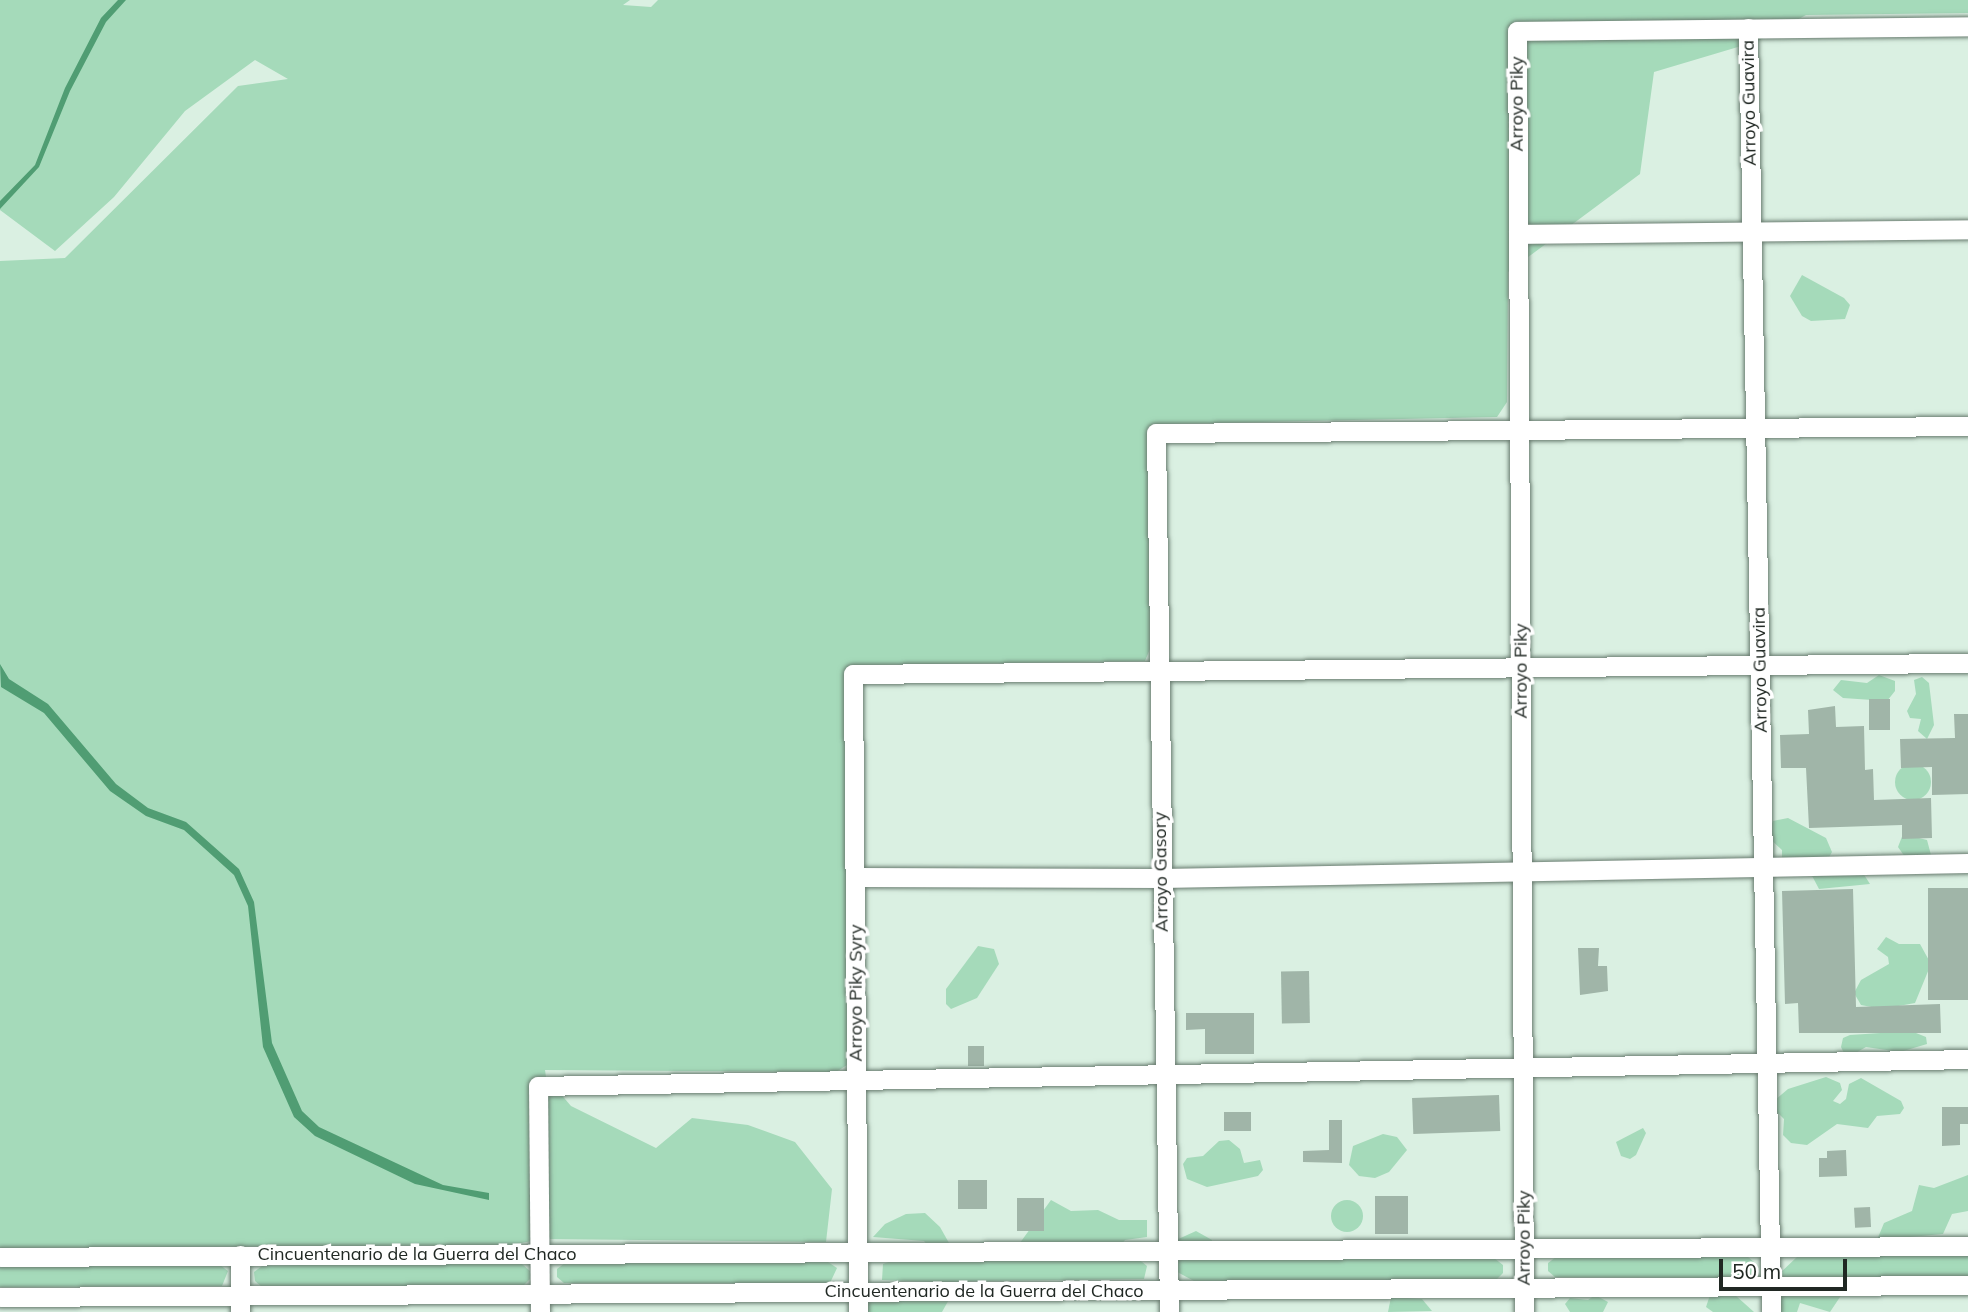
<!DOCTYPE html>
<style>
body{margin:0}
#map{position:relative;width:1968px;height:1312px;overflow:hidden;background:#daf0e2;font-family:Mulish,sans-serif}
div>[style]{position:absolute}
.green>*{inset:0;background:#a5daba}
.round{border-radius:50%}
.water>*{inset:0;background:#509d73}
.building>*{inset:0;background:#a0b5a8;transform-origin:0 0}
.roads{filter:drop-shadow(0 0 2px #687b6f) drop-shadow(0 0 2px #687b6f)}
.minor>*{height:19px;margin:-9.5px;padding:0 9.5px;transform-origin:9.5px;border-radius:9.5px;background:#fff}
span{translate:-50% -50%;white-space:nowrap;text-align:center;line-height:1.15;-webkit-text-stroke:7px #fff;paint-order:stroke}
.street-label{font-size:18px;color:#202823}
.scale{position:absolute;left:1719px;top:1259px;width:128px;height:32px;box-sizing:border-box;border:4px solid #202823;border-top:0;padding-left:9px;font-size:21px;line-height:24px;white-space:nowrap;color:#202823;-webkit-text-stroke:5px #fff;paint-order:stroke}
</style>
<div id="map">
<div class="green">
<div style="clip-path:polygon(0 0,630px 0,623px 5px,651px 7px,658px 0,1968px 0,1968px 13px,1806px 15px,1758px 41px,1654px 72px,1640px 174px,1508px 272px,1507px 402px,1497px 417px,1161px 424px,1150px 649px,1145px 661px,859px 665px,847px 1065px,836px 1072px,545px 1070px,546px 1077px,571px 1106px,656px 1148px,692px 1118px,748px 1125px,795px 1142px,832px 1189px,826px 1242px,542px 1239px,511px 1245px,0 1248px,0 261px,65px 258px,238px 86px,288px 79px,255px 60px,185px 111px,114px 197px,55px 251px,0 210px)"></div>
<div style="clip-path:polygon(1802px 275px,1844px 298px,1850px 305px,1845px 319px,1811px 321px,1802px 316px,1790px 296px)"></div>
<div style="clip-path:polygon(1879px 675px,1895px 681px,1895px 691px,1887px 701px,1843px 698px,1833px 690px,1841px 680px,1867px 683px)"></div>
<div style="clip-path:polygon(1922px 677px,1929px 683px,1934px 725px,1927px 739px,1918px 731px,1921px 719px,1910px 718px,1907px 711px,1916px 694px,1914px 680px)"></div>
<div class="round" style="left:1895px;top:764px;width:36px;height:36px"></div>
<div style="clip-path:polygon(1788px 818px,1826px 838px,1832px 852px,1828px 859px,1861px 870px,1870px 884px,1819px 889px,1809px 870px,1782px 859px,1782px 850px,1767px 836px,1773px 821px)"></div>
<div style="clip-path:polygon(1903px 834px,1927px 840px,1931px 855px,1905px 857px,1898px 847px)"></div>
<div style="clip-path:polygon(1886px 937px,1899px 944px,1920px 944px,1931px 964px,1915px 1003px,1882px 1009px,1861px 1005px,1854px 993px,1861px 980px,1889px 964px,1888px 957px,1877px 949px)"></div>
<div style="clip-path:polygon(978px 946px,994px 949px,999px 964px,977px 998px,951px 1009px,946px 1004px,946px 989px)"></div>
<div style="clip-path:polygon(1911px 1031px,1926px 1037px,1927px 1044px,1900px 1052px,1866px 1047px,1852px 1055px,1845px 1055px,1841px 1047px,1843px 1038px,1850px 1035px)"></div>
<div style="clip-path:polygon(1826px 1077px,1840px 1083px,1842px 1090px,1833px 1101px,1840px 1104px,1846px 1099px,1849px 1084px,1861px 1078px,1901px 1101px,1904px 1108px,1900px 1114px,1877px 1116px,1868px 1128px,1837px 1124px,1807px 1145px,1791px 1143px,1783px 1135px,1784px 1119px,1773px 1108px,1775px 1100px,1788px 1089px)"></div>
<div style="clip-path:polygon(1643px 1128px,1646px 1133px,1636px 1155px,1630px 1159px,1621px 1156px,1616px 1142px)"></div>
<div style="clip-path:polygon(1383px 1134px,1397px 1137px,1407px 1150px,1389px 1172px,1375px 1178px,1359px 1176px,1349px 1165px,1353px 1146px)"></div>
<div style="clip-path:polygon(1229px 1140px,1240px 1149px,1244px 1163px,1260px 1160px,1263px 1170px,1258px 1176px,1207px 1187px,1187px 1179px,1183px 1164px,1187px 1158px,1203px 1156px,1219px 1141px)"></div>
<div style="clip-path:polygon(1968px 1175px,1968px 1211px,1952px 1214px,1943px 1234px,1877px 1240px,1884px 1223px,1912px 1211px,1919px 1185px,1934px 1188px)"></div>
<div style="clip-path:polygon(1051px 1200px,1071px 1211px,1098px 1210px,1119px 1220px,1147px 1220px,1147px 1237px,1125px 1240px,1121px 1245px,1147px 1266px,1144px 1279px,970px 1281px,956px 1287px,942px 1312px,859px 1312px,869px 1300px,934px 1282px,882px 1280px,883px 1264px,929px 1247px,924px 1241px,873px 1237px,885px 1224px,906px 1214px,925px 1213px,940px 1227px,949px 1243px,1017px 1247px)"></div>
<div class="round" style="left:1331px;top:1200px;width:32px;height:32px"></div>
<div style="clip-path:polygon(1196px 1231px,1212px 1240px,1212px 1260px,1494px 1258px,1503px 1265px,1503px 1273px,1496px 1280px,1194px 1281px,1168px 1267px,1174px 1241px)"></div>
<div style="clip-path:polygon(1968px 1255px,1968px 1276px,1844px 1291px,1830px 1312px,1800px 1303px,1797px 1312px,1769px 1312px,1777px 1276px,1798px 1256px)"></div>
<div style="clip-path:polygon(1747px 1256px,1755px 1263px,1749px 1278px,1555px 1277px,1548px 1271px,1548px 1263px,1556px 1257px)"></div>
<div style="clip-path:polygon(414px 1262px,522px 1264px,530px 1271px,530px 1279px,523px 1286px,262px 1287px,255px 1281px,254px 1272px,262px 1266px)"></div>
<div style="clip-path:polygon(828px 1262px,837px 1268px,830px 1283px,564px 1283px,557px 1277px,557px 1269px,565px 1263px)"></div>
<div style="clip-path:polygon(220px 1265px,228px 1271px,222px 1286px,0 1287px,0 1267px)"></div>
<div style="clip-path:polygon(1595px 1295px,1608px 1302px,1603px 1312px,1570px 1312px,1565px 1304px,1570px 1298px,1588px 1300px)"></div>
<div style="clip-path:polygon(1710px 1295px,1735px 1295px,1754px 1312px,1713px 1312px,1706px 1307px)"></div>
<div style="clip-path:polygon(1391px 1297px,1422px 1299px,1432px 1311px,1388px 1312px)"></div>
</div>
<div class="water">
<div style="clip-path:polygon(118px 0,126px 0,106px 22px,70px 91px,39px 167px,0 209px,0 201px,35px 165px,65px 88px,101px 18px)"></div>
<div style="clip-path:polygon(0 664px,9px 679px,48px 704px,116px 784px,148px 808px,186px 822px,239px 869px,254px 902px,272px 1043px,302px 1111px,319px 1127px,443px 1185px,489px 1193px,489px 1200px,415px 1184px,315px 1136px,294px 1117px,263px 1047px,248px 906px,234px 875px,184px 830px,146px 816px,110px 791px,44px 713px,1px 687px)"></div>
</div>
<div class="building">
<div style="left:1869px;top:699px;width:21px;height:31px"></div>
<div style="clip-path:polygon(1835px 706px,1836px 727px,1864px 726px,1865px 770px,1873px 769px,1874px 800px,1931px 798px,1932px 838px,1902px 839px,1902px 825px,1809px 828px,1806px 768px,1781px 768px,1780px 735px,1809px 734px,1808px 710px)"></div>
<div style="clip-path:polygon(1954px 714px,1968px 714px,1968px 794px,1932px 795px,1932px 767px,1901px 768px,1900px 739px,1955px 738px)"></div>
<div style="left:1928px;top:888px;width:40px;height:112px"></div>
<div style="clip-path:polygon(1853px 889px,1856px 1007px,1940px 1004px,1941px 1033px,1799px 1033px,1798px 1003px,1785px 1004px,1782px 891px)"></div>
<div style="clip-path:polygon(1578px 948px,1599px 948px,1598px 966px,1607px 966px,1608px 991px,1580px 995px)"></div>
<div style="left:1309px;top:971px;width:52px;height:28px;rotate:89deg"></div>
<div style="clip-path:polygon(1186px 1013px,1254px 1013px,1254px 1054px,1205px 1054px,1205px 1029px,1186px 1030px)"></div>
<div style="left:968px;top:1046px;width:16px;height:20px"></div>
<div style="left:1499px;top:1095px;width:36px;height:87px;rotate:88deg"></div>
<div style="clip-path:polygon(1942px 1107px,1968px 1107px,1968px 1124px,1960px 1124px,1960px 1145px,1942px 1146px)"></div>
<div style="left:1224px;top:1112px;width:27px;height:19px"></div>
<div style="clip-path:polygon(1329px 1120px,1342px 1120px,1342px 1163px,1303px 1162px,1303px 1151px,1329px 1150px)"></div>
<div style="clip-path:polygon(1846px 1150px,1847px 1176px,1819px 1177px,1819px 1158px,1827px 1158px,1827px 1151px)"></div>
<div style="left:958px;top:1180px;width:29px;height:29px"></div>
<div style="left:1375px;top:1196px;width:33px;height:38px"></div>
<div style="left:1017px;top:1198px;width:27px;height:33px"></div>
<div style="left:1870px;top:1207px;width:20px;height:16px;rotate:87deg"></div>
</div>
<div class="roads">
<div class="minor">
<div style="left:1748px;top:28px;width:1284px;rotate:88.97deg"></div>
<div style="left:1518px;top:234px;width:450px;rotate:-0.6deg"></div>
<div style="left:855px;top:877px;width:306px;rotate:0.2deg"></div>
<div style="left:1161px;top:878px;width:807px;rotate:-1.06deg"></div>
<div style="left:240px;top:1255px;width:57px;rotate:90deg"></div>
<div style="left:0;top:1257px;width:1968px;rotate:-0.32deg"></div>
<div style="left:0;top:1297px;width:1968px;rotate:-0.35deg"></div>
<div style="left:540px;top:1312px;width:226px;rotate:-90.5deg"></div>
<div style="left:538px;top:1086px;width:1430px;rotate:-1.08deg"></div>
<div style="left:858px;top:1312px;width:638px;rotate:-90.45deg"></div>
<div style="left:853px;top:674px;width:1115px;rotate:-0.57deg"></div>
<div style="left:1169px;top:1312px;width:879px;rotate:-90.85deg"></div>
<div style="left:1156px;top:433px;width:812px;rotate:-0.49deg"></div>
<div style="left:1524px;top:1312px;width:1281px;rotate:-90.31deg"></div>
<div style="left:1517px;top:31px;width:451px;rotate:-0.6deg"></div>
</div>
</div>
<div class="street-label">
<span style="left:1749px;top:103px;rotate:-91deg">Arroyo Guavira</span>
<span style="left:1517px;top:104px;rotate:-90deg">Arroyo Piky</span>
<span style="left:1760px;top:670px;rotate:-91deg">Arroyo Guavira</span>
<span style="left:1521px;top:671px;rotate:-90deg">Arroyo Piky</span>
<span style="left:1161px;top:872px;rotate:-91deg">Arroyo Gasory</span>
<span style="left:856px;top:993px;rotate:-90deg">Arroyo Piky Syry</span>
<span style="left:1524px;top:1238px;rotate:-90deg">Arroyo Piky</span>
<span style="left:417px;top:1254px">Cincuentenario de la Guerra del Chaco</span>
<span style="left:984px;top:1291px">Cincuentenario de la Guerra del Chaco</span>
</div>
<div class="scale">50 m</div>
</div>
